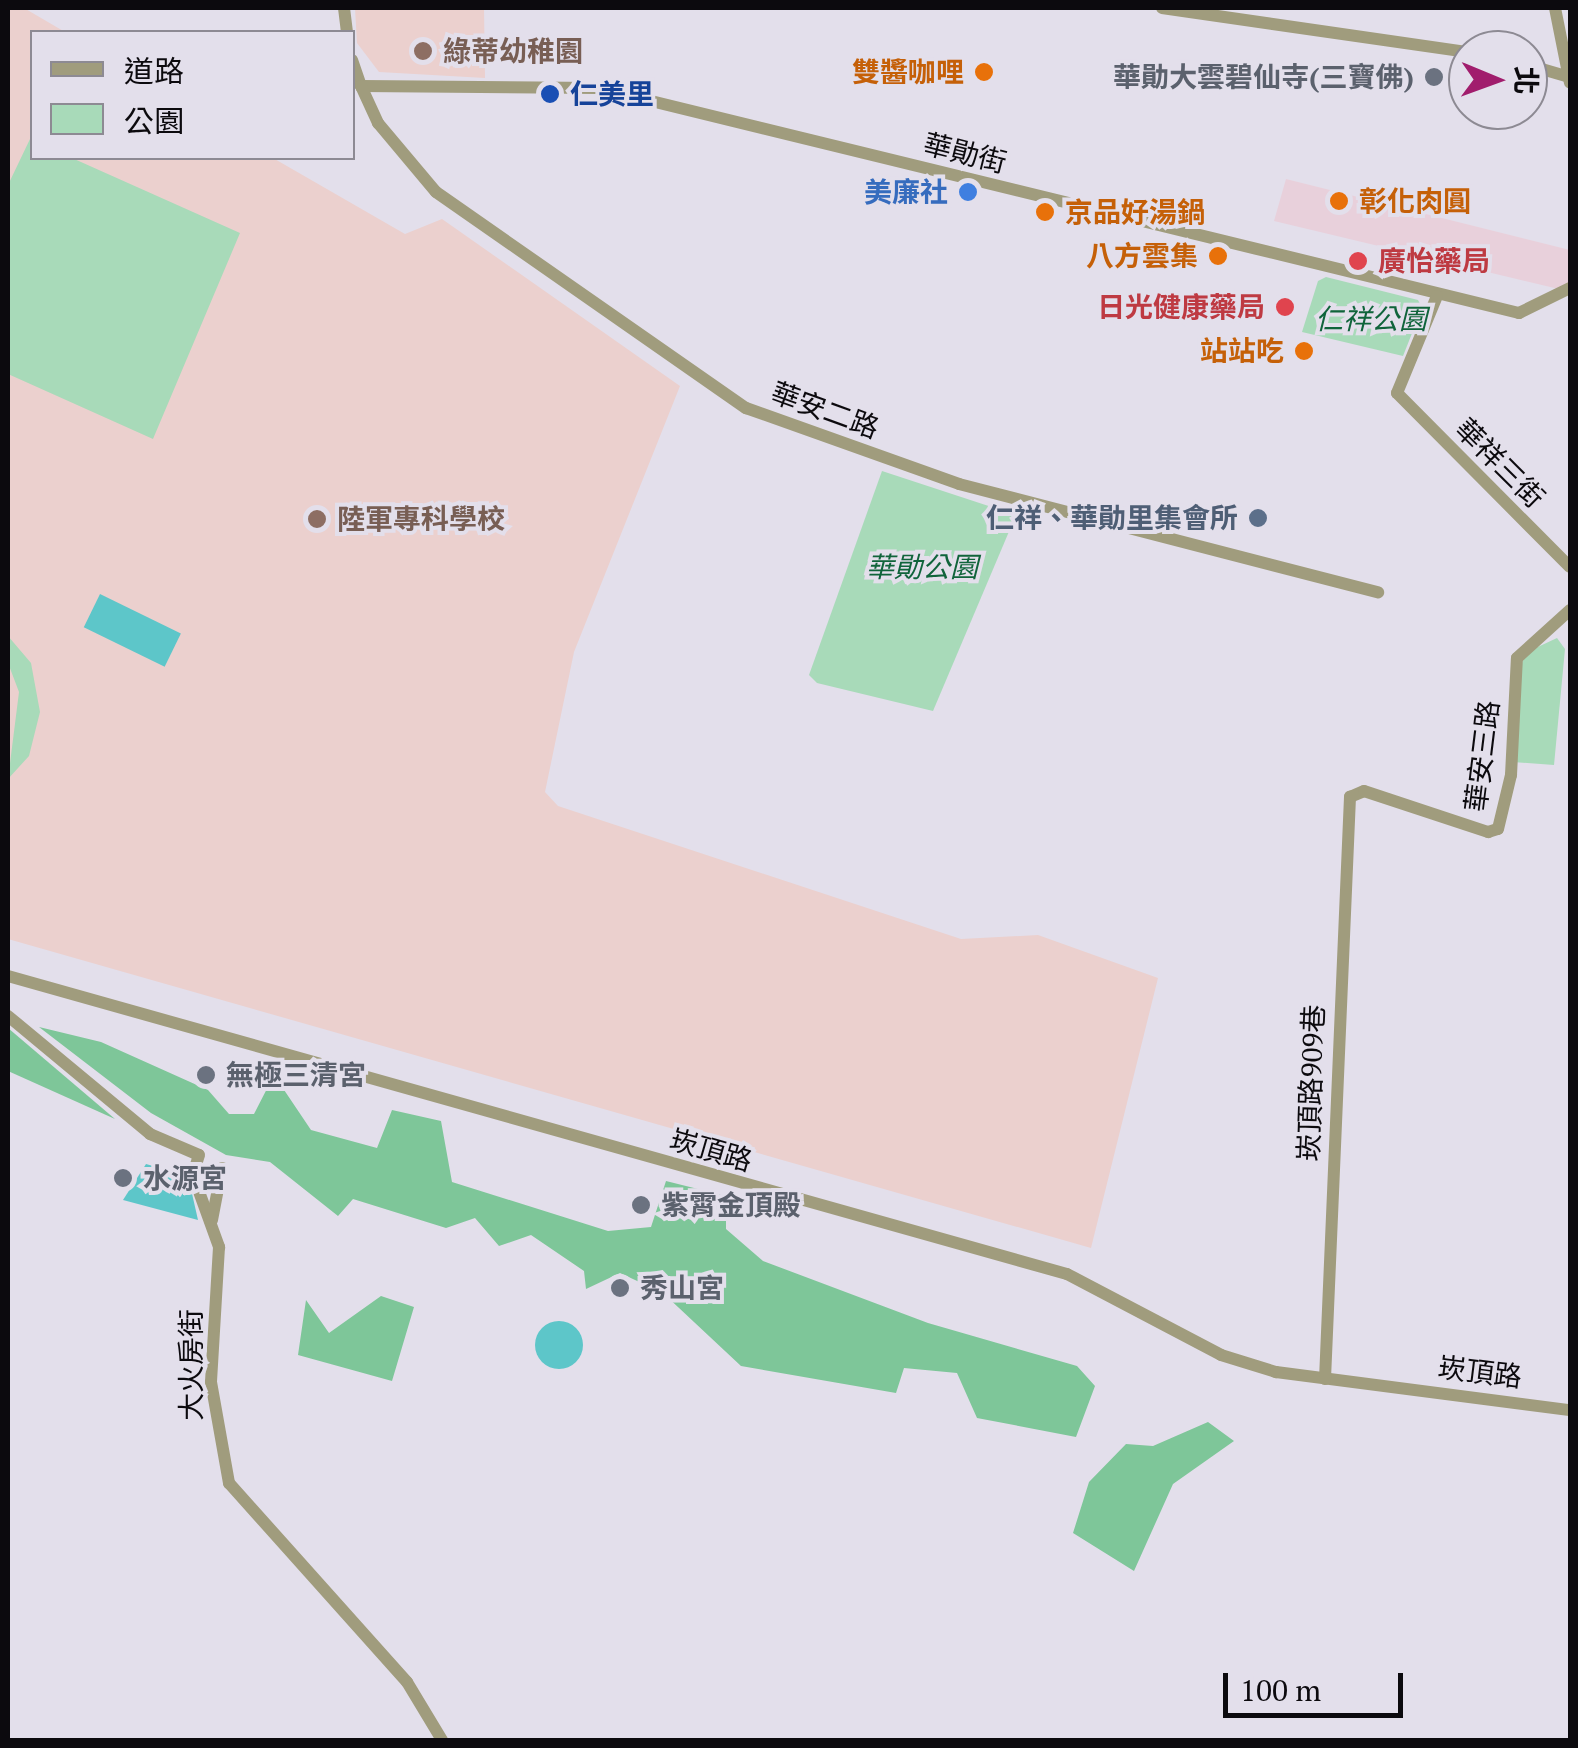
<!DOCTYPE html>
<meta charset="utf-8">
<style>
body{margin:0}
#map{position:relative;width:1578px;height:1748px;overflow:hidden;background:#e3dfeb;font-family:"PT Serif","Noto Sans TC",serif}
div>[style]{position:absolute}
.commercial>*{inset:0;background:#e8d0db}
.education>*{inset:0;background:#ebd0ce}
.green>*{inset:0;background:#a8dab9}
.forest>*{inset:0;background:#7ec699}
.water>*{inset:0;background:#5dc6c9;transform-origin:0 0}
.round{border-radius:50%}
.minor>*{height:12px;margin:-6px;padding:0 6px;transform-origin:6px;border-radius:6px;background:#a09c7d}
.dots>*{width:28px;height:28px;translate:-50% -50%;box-sizing:border-box;border:5px solid #e3dfeb;border-radius:50%}
span{translate:-50% -50%;white-space:nowrap;text-align:center;line-height:1.15;-webkit-text-stroke:8px #e3dfeb;paint-order:stroke}
.education-label{font-size:28px;color:#785e54;font-weight:700}
.left{translate:0 -50%;text-align:left}
.food-label{font-size:28px;color:#c56008;font-weight:700}
.right{translate:-100% -50%;text-align:right}
.worship-label{font-size:28px;color:#5b616d;font-weight:700}
.transit-label{font-size:28px;color:#164399;font-weight:700}
.street-label{font-size:28px;color:#0c0a0e}
.shop-label{font-size:28px;color:#366cbe;font-weight:700}
.health-label{font-size:28px;color:#be3a42;font-weight:700}
.park-label{font-size:28px;color:#10643b;font-style:italic}
.service-label{font-size:28px;color:#4e5e75;font-weight:700}
.frame{position:absolute;inset:0;border:10px solid #0c0a0e;pointer-events:none}
.legend{position:absolute;left:30px;top:30px;width:325px;height:130px;box-sizing:border-box;background:#e3dfeb;border:2px solid #8d8a93;margin:0;padding:12px 18px;list-style:none;font-size:30px;color:#0c0a0e}
.legend li{display:flex;align-items:center;gap:20px;height:50px}
.legend b{width:50px;border:2px solid #8d8a93}
.north{position:absolute;left:1448px;top:30px;width:100px;height:100px;box-sizing:border-box;background:#e3dfeb;border:2px solid #8d8a93;border-radius:50%;rotate:91deg;font-size:28px;font-weight:700;line-height:40px;text-align:center;color:#0c0a0e}
.north::after{content:'';display:block;margin:auto;width:35px;height:45px;background:#a11d6d;clip-path:polygon(50% 0,100% 100%,50% 72%,0 100%)}
.scale{position:absolute;left:1223px;top:1673px;width:180px;height:45px;box-sizing:border-box;border:5px solid #0c0a0e;border-top:0;padding-left:12px;font-size:30px;line-height:35px;white-space:nowrap;color:#0c0a0e;-webkit-text-stroke:8px #e3dfeb;paint-order:stroke}
</style>
<div id="map">
<div class="commercial">
<div style="clip-path:polygon(1286px 179px,1570px 250px,1570px 285px,1563px 290px,1274px 221px)"></div>
</div>
<div class="education">
<div style="clip-path:polygon(8px 8px,24px 8px,65px 32px,32px 32px,32px 158px,273px 158px,405px 234px,442px 219px,680px 386px,574px 652px,545px 792px,558px 806px,961px 939px,1038px 935px,1158px 978px,1091px 1248px,8px 939px)"></div>
<div style="clip-path:polygon(355px 8px,484px 8px,485px 78px,379px 72px,357px 43px)"></div>
</div>
<div class="green">
<div style="clip-path:polygon(30px 139px,32px 158px,72px 158px,240px 233px,153px 439px,8px 374px,8px 185px)"></div>
<div style="clip-path:polygon(1326px 277px,1418px 300px,1422px 308px,1403px 356px,1302px 332px,1318px 281px)"></div>
<div style="clip-path:polygon(882px 471px,1016px 515px,933px 711px,817px 683px,809px 675px)"></div>
<div style="clip-path:polygon(8px 636px,31px 663px,40px 712px,29px 756px,8px 779px,19px 692px,8px 663px)"></div>
<div style="clip-path:polygon(1557px 638px,1565px 649px,1554px 765px,1513px 762px,1521px 665px,1527px 652px)"></div>
</div>
<div class="forest">
<div style="clip-path:polygon(39px 1027px,101px 1042px,208px 1090px,229px 1114px,254px 1114px,274px 1075px,311px 1130px,377px 1148px,392px 1110px,441px 1121px,452px 1182px,608px 1231px,651px 1227px,666px 1181px,726px 1196px,726px 1229px,763px 1261px,928px 1323px,1077px 1366px,1095px 1386px,1076px 1437px,977px 1418px,957px 1373px,904px 1368px,896px 1393px,741px 1366px,663px 1293px,620px 1273px,586px 1289px,584px 1271px,531px 1235px,499px 1246px,475px 1218px,446px 1228px,353px 1199px,338px 1216px,270px 1162px,226px 1155px,151px 1113px)"></div>
<div style="clip-path:polygon(8px 1028px,115px 1119px,8px 1071px)"></div>
<div style="clip-path:polygon(381px 1296px,414px 1307px,392px 1381px,298px 1355px,306px 1300px,329px 1333px)"></div>
<div style="clip-path:polygon(1208px 1422px,1234px 1441px,1173px 1484px,1134px 1571px,1073px 1533px,1089px 1482px,1126px 1444px,1153px 1446px)"></div>
</div>
<div class="water">
<div style="left:100px;top:594px;width:90px;height:37px;rotate:26deg"></div>
<div style="clip-path:polygon(146px 1164px,188px 1176px,198px 1220px,123px 1200px)"></div>
<div class="round" style="left:535px;top:1321px;width:48px;height:48px"></div>
</div>
<div class="minor">
<div style="left:344px;top:8px;width:24px;rotate:83deg"></div>
<div style="left:1162px;top:8px;width:309px;rotate:8.2deg"></div>
<div style="left:1555px;top:8px;width:76px;rotate:78.7deg"></div>
<div style="left:352px;top:60px;width:28px;rotate:71deg"></div>
<div style="left:361px;top:86px;width:237px;rotate:0.5deg"></div>
<div style="left:598px;top:88px;width:948px;rotate:13.73deg"></div>
<div style="left:1519px;top:313px;width:57px;rotate:-26.1deg"></div>
<div style="left:1528px;top:65px;width:43px;rotate:16.3deg"></div>
<div style="left:361px;top:86px;width:41px;rotate:65.3deg"></div>
<div style="left:378px;top:123px;width:90px;rotate:50deg"></div>
<div style="left:436px;top:192px;width:378px;rotate:34.9deg"></div>
<div style="left:746px;top:408px;width:226px;rotate:19.6deg"></div>
<div style="left:959px;top:484px;width:433px;rotate:14.5deg"></div>
<div style="left:1437px;top:296px;width:105px;rotate:112.4deg"></div>
<div style="left:1397px;top:393px;width:245px;rotate:45.2deg"></div>
<div style="left:8px;top:976px;width:1100px;rotate:15.72deg"></div>
<div style="left:1067px;top:1274px;width:174px;rotate:27.7deg"></div>
<div style="left:1221px;top:1355px;width:58px;rotate:17.2deg"></div>
<div style="left:1276px;top:1372px;width:296px;rotate:7.4deg"></div>
<div style="left:8px;top:1016px;width:185px;rotate:39.7deg"></div>
<div style="left:150px;top:1134px;width:53px;rotate:23.2deg"></div>
<div style="left:199px;top:1155px;width:21px;rotate:107deg"></div>
<div style="left:193px;top:1175px;width:77px;rotate:70.1deg"></div>
<div style="left:219px;top:1247px;width:135px;rotate:93.4deg"></div>
<div style="left:211px;top:1382px;width:103px;rotate:79.9deg"></div>
<div style="left:229px;top:1483px;width:267px;rotate:48.2deg"></div>
<div style="left:407px;top:1682px;width:68px;rotate:58.9deg"></div>
<div style="left:212px;top:1220px;width:53px;rotate:-79.1deg"></div>
<div style="left:1325px;top:1379px;width:583px;rotate:-87.54deg"></div>
<div style="left:1350px;top:797px;width:15px;rotate:-23deg"></div>
<div style="left:1364px;top:791px;width:131px;rotate:18.3deg"></div>
<div style="left:1488px;top:832px;width:10px;rotate:-17deg"></div>
<div style="left:1498px;top:829px;width:56px;rotate:-76.5deg"></div>
<div style="left:1511px;top:775px;width:117px;rotate:-87.1deg"></div>
<div style="left:1517px;top:658px;width:72px;rotate:-42.2deg"></div>
</div>
<div class="dots">
<div style="left:423px;top:51px;background:#8d6e63"></div>
<div style="left:984px;top:72px;background:#e8710a"></div>
<div style="left:1434px;top:77px;background:#6b7280"></div>
<div style="left:550px;top:94px;background:#1a4fb4"></div>
<div style="left:968px;top:192px;background:#3f7fe0"></div>
<div style="left:1339px;top:201px;background:#e8710a"></div>
<div style="left:1045px;top:212px;background:#e8710a"></div>
<div style="left:1218px;top:256px;background:#e8710a"></div>
<div style="left:1358px;top:261px;background:#e0444e"></div>
<div style="left:1285px;top:307px;background:#e0444e"></div>
<div style="left:1304px;top:351px;background:#e8710a"></div>
<div style="left:1258px;top:518px;background:#5c6f8a"></div>
<div style="left:317px;top:519px;background:#8d6e63"></div>
<div style="left:206px;top:1075px;background:#6b7280"></div>
<div style="left:123px;top:1178px;background:#6b7280"></div>
<div style="left:641px;top:1205px;background:#6b7280"></div>
<div style="left:620px;top:1288px;background:#6b7280"></div>
</div>
<div class="education-label">
<span class="left" style="left:443px;top:51px">綠蒂幼稚園</span>
<span class="left" style="left:337px;top:519px">陸軍專科學校</span>
</div>
<div class="food-label">
<span class="right" style="left:964px;top:72px">雙醬咖哩</span>
<span class="left" style="left:1359px;top:201px">彰化肉圓</span>
<span class="left" style="left:1065px;top:212px">京品好湯鍋</span>
<span class="right" style="left:1198px;top:256px">八方雲集</span>
<span class="right" style="left:1284px;top:351px">站站吃</span>
</div>
<div class="worship-label">
<span class="right" style="left:1414px;top:77px">華勛大雲碧仙寺(三寶佛)</span>
<span class="left" style="left:226px;top:1075px">無極三清宮</span>
<span class="left" style="left:143px;top:1178px">水源宮</span>
<span class="left" style="left:661px;top:1205px">紫霄金頂殿</span>
<span class="left" style="left:640px;top:1288px">秀山宮</span>
</div>
<div class="transit-label">
<span class="left" style="left:570px;top:94px">仁美里</span>
</div>
<div class="street-label">
<span style="left:965px;top:153px;rotate:14deg">華勛街</span>
<span style="left:825px;top:410px;rotate:20deg">華安二路</span>
<span style="left:1500px;top:463px;rotate:45deg">華祥三街</span>
<span style="left:1482px;top:756px;rotate:-83deg">華安三路</span>
<span style="left:1311px;top:1083px;rotate:-88deg">崁頂路909巷</span>
<span style="left:711px;top:1150px;rotate:16deg">崁頂路</span>
<span style="left:191px;top:1365px;rotate:-90deg">大火房街</span>
<span style="left:1480px;top:1372px;rotate:7deg">崁頂路</span>
</div>
<div class="shop-label">
<span class="right" style="left:948px;top:192px">美廉社</span>
</div>
<div class="health-label">
<span class="left" style="left:1378px;top:261px">廣怡藥局</span>
<span class="right" style="left:1265px;top:307px">日光健康藥局</span>
</div>
<div class="park-label">
<span style="left:1371px;top:319px">仁祥公園</span>
<span style="left:922px;top:567px">華勛公園</span>
</div>
<div class="service-label">
<span class="right" style="left:1238px;top:518px">仁祥、華勛里集會所</span>
</div>
<div class="frame"></div>
<ul class="legend">
<li><b style="height:12px;background:#a09c7d"></b>道路</li>
<li><b style="height:28px;background:#a8dab9"></b>公園</li>
</ul>
<div class="north">北</div>
<div class="scale">100 m</div>
</div>
